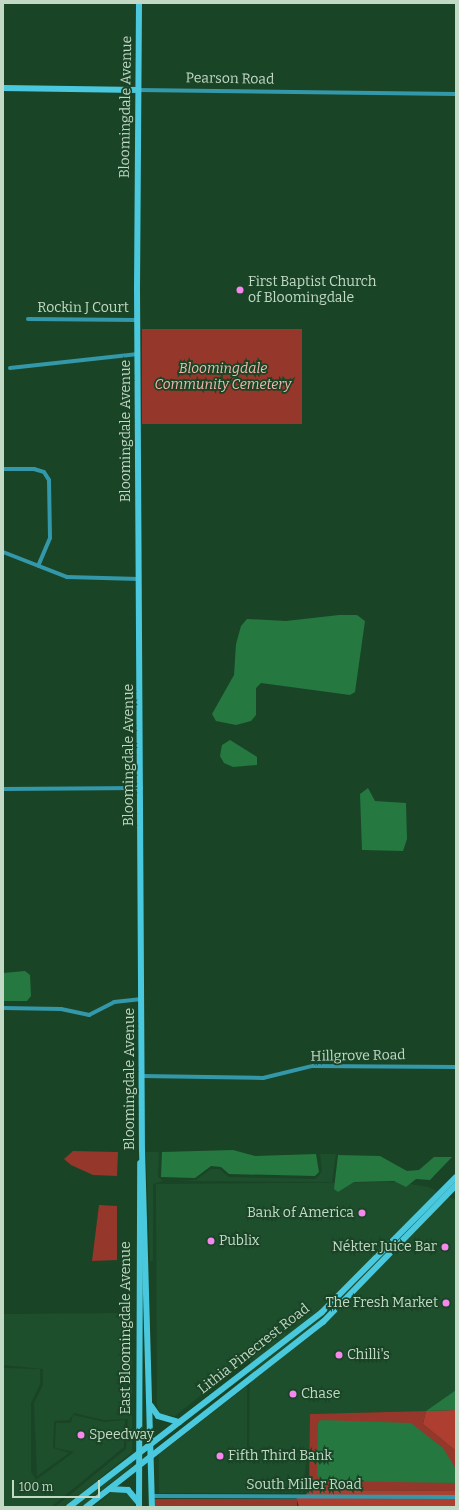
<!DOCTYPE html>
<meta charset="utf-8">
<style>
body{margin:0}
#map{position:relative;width:459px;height:1510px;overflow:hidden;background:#1a4426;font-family:Bitter,serif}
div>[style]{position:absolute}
.built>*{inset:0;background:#1e4f2d}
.green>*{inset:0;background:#95372a;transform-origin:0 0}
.forest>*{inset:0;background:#ae3f30}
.water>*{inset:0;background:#257840}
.street>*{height:4px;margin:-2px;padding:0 2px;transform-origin:2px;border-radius:2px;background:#3398a9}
.secondary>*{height:6px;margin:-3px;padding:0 3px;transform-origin:3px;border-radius:3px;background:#4ac9de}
.dots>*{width:11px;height:11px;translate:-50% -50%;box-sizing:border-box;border:2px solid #1a4426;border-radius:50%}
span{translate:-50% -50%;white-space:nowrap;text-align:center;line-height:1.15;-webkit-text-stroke:3.5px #1a4426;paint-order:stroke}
.street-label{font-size:14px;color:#c2d9c6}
.poi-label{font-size:14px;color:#c2d9c6}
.left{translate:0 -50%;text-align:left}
.right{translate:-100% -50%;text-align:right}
.park-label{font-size:14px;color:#f4b8ad;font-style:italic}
.frame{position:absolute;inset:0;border:4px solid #c2d9c6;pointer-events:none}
.scale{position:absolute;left:12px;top:1480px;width:88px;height:18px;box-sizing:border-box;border:2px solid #c2d9c6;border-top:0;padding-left:5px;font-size:12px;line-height:14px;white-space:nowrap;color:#c2d9c6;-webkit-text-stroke:3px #1a4426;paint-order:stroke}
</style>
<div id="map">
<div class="built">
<div style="clip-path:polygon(146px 1152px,159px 1152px,158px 1177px,163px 1181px,153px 1184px,153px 1261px,150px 1261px)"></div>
<div style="clip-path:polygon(320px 1154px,336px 1154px,332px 1182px,176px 1181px,196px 1180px,211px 1169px,219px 1169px,229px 1177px,315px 1179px,322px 1172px)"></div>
<div style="clip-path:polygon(398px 1182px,428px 1187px,456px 1200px,456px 1390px,426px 1411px,311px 1414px,310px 1449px,249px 1450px,250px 1356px,175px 1416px,160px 1414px,157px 1405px,156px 1184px)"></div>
<div style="clip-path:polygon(132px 1313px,132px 1452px,64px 1507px,55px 1507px,126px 1449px,128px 1419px,104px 1420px,74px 1413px,69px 1420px,54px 1421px,53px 1448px,69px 1453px,37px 1476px,34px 1403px,43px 1385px,43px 1369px,3px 1365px,3px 1314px)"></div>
<div style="clip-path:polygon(3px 1368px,40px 1369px,40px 1384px,31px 1403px,31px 1472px,36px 1480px,74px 1452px,55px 1448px,56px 1423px,71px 1423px,73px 1415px,104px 1422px,125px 1420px,124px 1447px,51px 1507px,3px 1507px)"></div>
<div style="clip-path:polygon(247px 1386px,247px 1451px,307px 1451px,303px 1493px,159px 1493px,159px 1454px)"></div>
<div style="clip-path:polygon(132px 1460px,132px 1466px,81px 1507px,73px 1507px)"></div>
<div style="clip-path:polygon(122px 1489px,131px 1494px,136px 1507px,93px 1507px,113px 1491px)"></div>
</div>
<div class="green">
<div style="left:142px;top:329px;width:160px;height:95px"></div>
<div style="clip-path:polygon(73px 1151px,118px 1152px,117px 1176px,93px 1175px,71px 1165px,64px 1159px)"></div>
<div style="clip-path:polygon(99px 1205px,117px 1206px,117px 1260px,92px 1261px)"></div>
<div style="clip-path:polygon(426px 1411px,423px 1424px,456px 1451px,456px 1491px,309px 1490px,310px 1414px)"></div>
<div style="left:155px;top:1499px;width:142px;height:8px"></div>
</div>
<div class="forest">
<div style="clip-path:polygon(456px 1410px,456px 1451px,423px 1424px,426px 1411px)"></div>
<div style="clip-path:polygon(309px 1490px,456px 1491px,456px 1507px,299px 1507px,296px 1496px,305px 1496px)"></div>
</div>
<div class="water">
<div style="clip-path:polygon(339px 615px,357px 615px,365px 621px,355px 692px,350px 695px,261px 683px,256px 688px,256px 715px,251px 721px,236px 725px,216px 721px,212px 714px,234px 675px,236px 644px,241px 626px,247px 619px,286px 621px)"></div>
<div style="clip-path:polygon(230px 740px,257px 757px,257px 765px,233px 767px,224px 763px,220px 756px,222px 745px)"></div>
<div style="clip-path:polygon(368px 788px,375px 801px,406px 803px,407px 839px,403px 851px,362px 850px,360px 794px)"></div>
<div style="clip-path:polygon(25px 971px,30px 975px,31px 996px,27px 1001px,3px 1001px,3px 973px)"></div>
<div style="clip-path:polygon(233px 1150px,255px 1156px,316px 1154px,319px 1172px,315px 1176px,229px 1174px,221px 1167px,211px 1166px,195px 1178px,161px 1177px,162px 1152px)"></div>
<div style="clip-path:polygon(338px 1155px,380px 1156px,407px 1171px,419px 1170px,434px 1157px,452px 1157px,430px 1180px,416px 1179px,406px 1187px,394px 1181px,354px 1182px,338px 1192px,334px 1189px)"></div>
<div style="clip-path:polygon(456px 1390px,456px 1410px,426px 1411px)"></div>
<div style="clip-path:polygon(321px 1420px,411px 1423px,443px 1448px,456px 1469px,456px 1483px,324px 1481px,317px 1476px,318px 1423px)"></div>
</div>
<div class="street">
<div style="left:138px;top:90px;width:318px;rotate:0.7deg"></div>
<div style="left:28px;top:319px;width:109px;rotate:0.5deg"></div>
<div style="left:10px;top:368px;width:129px;rotate:-6.2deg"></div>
<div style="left:3px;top:469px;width:31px"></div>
<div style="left:34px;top:469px;width:10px;rotate:17deg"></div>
<div style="left:44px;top:472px;width:9px;rotate:58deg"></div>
<div style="left:49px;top:480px;width:58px;rotate:89deg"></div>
<div style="left:50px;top:538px;width:30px;rotate:113deg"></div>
<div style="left:3px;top:552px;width:69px;rotate:21.3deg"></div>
<div style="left:67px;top:577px;width:72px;rotate:1.6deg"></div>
<div style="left:3px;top:789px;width:138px;rotate:-0.4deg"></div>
<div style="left:3px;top:1008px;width:58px;rotate:1deg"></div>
<div style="left:61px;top:1009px;width:29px;rotate:12deg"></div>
<div style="left:89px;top:1015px;width:28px;rotate:-27deg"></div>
<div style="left:114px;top:1002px;width:28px;rotate:-6deg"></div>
<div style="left:142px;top:1076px;width:121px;rotate:0.9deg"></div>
<div style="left:263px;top:1078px;width:50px;rotate:-13.8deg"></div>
<div style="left:312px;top:1066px;width:144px;rotate:0.4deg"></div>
<div style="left:151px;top:1496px;width:305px;rotate:0.2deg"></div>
</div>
<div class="secondary">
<div style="left:139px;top:3px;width:285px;rotate:90.4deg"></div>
<div style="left:137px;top:288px;width:862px;rotate:89.67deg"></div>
<div style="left:142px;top:1150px;width:357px;rotate:88.4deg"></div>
<div style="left:3px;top:88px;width:135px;rotate:0.8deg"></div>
<div style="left:151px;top:1406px;width:12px;rotate:55deg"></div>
<div style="left:158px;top:1416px;width:22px;rotate:16deg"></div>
<div style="left:110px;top:1489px;width:18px;rotate:3deg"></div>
<div style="left:128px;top:1490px;width:17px;rotate:50deg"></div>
<div style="left:69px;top:1507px;width:319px;rotate:-37.6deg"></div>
<div style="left:322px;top:1312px;width:190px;rotate:-45.2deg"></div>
<div style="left:86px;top:1507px;width:301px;rotate:-38deg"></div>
<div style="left:323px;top:1322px;width:191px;rotate:-45.8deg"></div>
<div style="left:139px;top:1507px;width:344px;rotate:-89.8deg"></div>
</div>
<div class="dots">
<div style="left:240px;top:290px;background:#f688ed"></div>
<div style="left:362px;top:1213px;background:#f688ed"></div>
<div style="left:211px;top:1241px;background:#f688ed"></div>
<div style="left:445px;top:1247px;background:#f688ed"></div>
<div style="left:446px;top:1303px;background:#f688ed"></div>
<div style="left:339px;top:1355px;background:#f688ed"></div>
<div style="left:293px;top:1394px;background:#f688ed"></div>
<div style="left:81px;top:1435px;background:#f688ed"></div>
<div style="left:220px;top:1456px;background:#f688ed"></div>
</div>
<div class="street-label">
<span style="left:230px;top:79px;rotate:1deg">Pearson Road</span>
<span style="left:126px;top:107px;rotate:-89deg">Bloomingdale Avenue</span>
<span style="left:83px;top:308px">Rockin J Court</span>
<span style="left:126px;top:431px;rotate:-90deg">Bloomingdale Avenue</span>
<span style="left:129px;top:755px;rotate:-90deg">Bloomingdale Avenue</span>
<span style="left:358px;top:1056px;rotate:-1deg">Hillgrove Road</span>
<span style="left:130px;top:1079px;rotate:-90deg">Bloomingdale Avenue</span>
<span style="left:126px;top:1328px;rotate:-90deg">East Bloomingdale Avenue</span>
<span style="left:254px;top:1349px;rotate:-38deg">Lithia Pinecrest Road</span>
<span style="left:304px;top:1485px">South Miller Road</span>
</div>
<div class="poi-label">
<span class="left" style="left:248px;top:290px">First Baptist Church<br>of Bloomingdale</span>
<span class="right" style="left:354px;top:1213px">Bank of America</span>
<span class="left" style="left:219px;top:1241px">Publix</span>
<span class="right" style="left:437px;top:1247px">Nékter Juice Bar</span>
<span class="right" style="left:438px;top:1303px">The Fresh Market</span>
<span class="left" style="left:347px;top:1355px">Chilli's</span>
<span class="left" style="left:301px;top:1394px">Chase</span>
<span class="left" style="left:89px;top:1435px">Speedway</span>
<span class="left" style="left:228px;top:1456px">Fifth Third Bank</span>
</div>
<div class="park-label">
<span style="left:223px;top:377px">Bloomingdale<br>Community Cemetery</span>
</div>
<div class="frame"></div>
<div class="scale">100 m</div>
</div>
